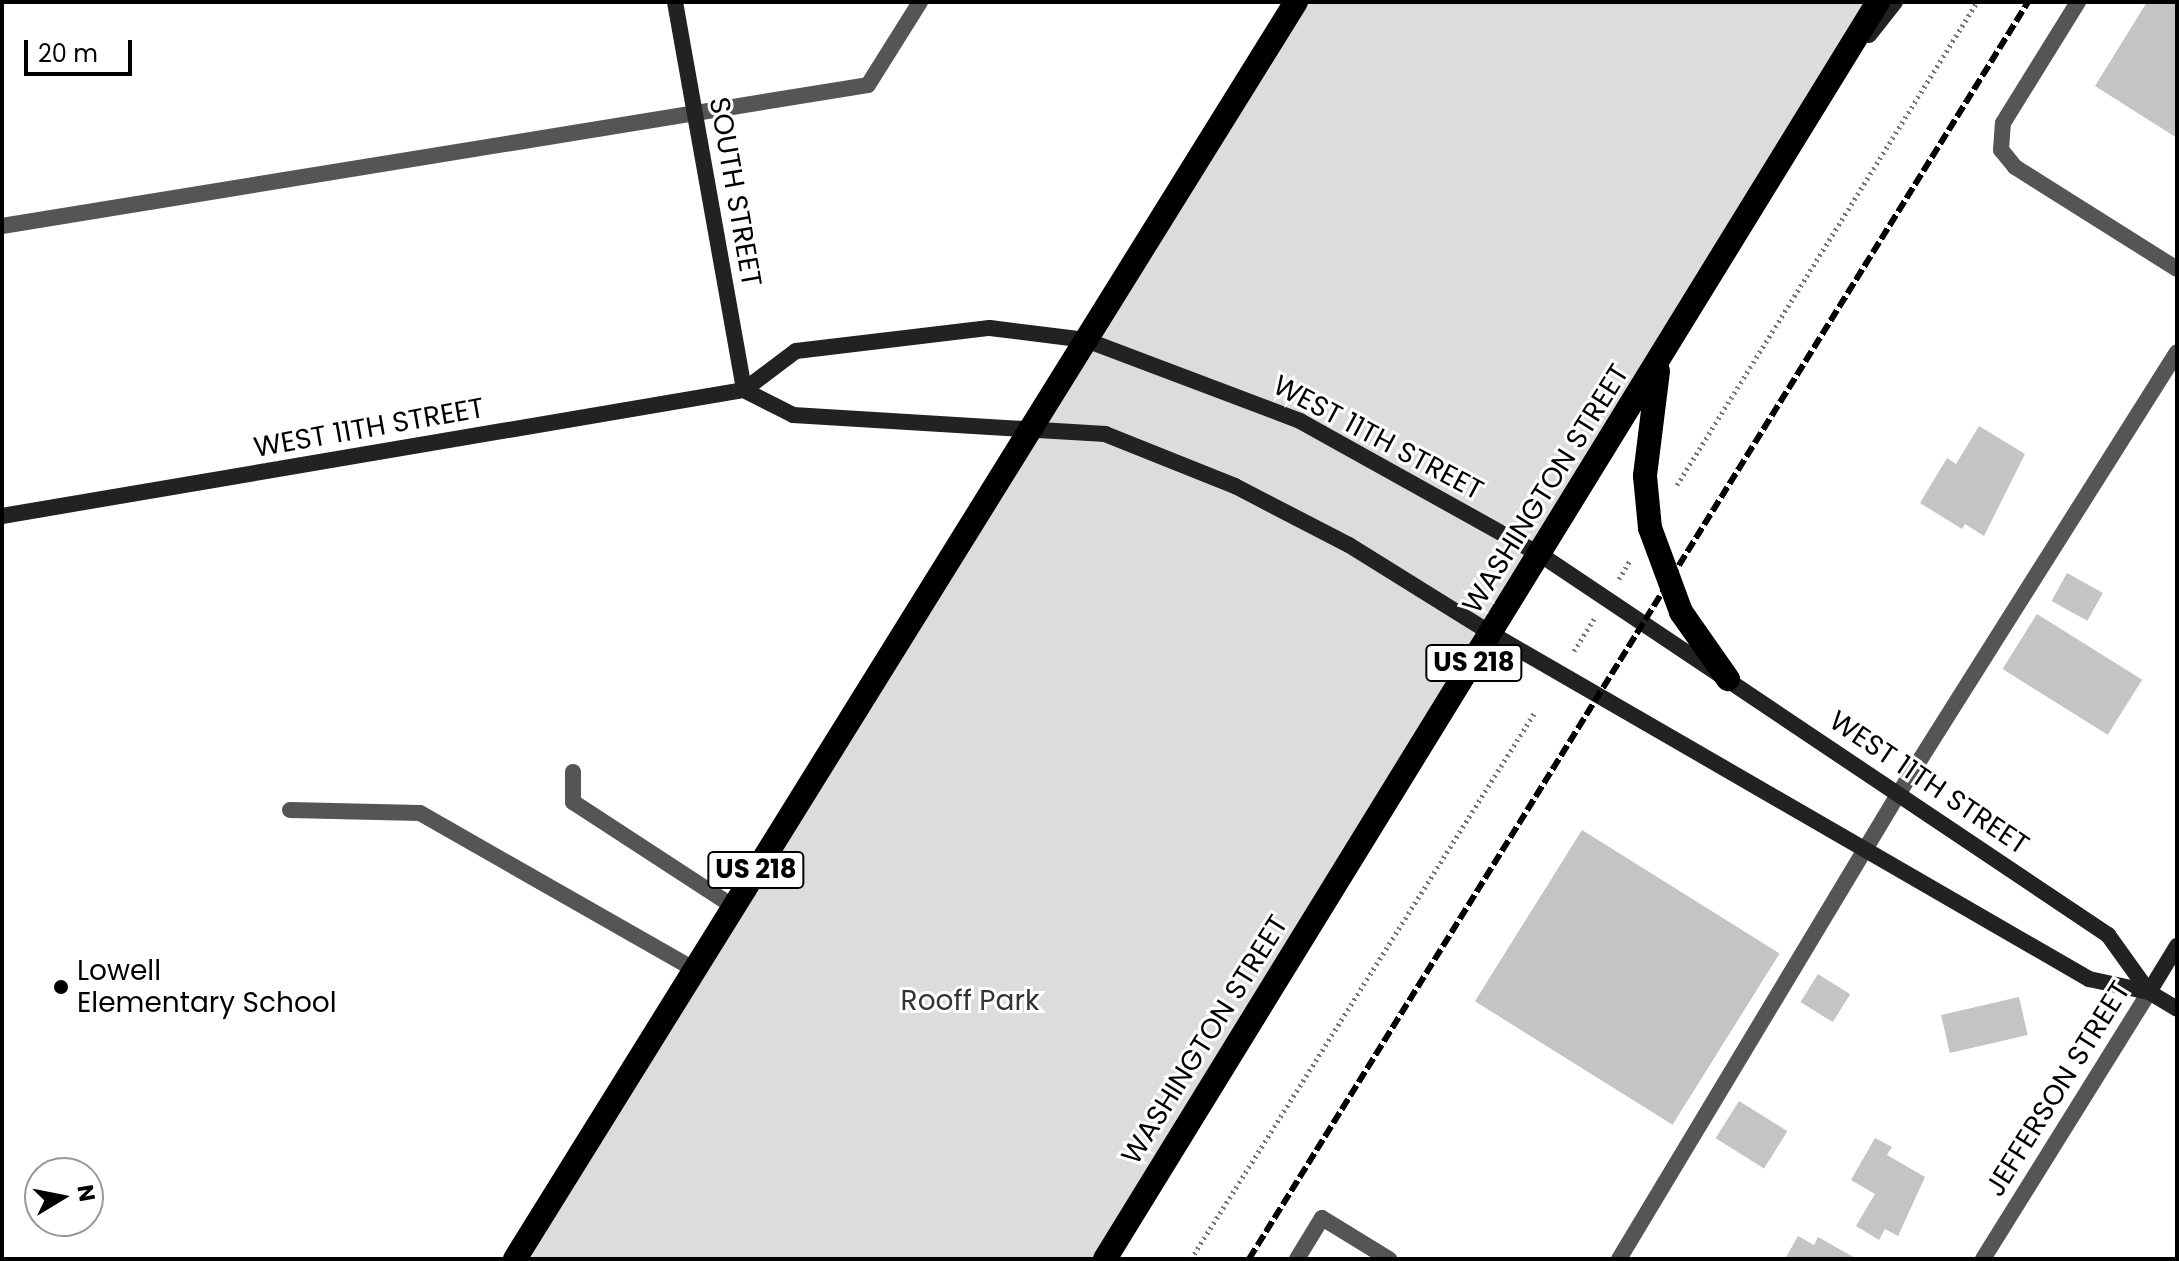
<!DOCTYPE html>
<style>
body{margin:0}
#map{position:relative;width:2179px;height:1261px;overflow:hidden;background:#fff;font-family:Poppins,sans-serif}
div>[style]{position:absolute}
.green>*{inset:0;background:#dcdcdc}
.building>*{inset:0;background:#c4c4c4;transform-origin:0 0}
.path>*{height:5px;margin-top:-2.5px;transform-origin:0;background:repeating-linear-gradient(90deg,#777 0 2px,transparent 0 6px)}
.lane>*{height:16px;margin:-8px;padding:0 8px;transform-origin:8px;border-radius:8px;background:#555}
.street>*{height:16px;margin:-8px;padding:0 8px;transform-origin:8px;border-radius:8px;background:#555}
.secondary>*{height:16px;margin:-8px;padding:0 8px;transform-origin:8px;border-radius:8px;background:#222}
.highway>*{height:24px;margin:-12px;padding:0 12px;transform-origin:12px;border-radius:12px;background:#000}
.rail>*{height:6px;margin-top:-3px;transform-origin:0;background:repeating-linear-gradient(90deg,#000 0 12px,transparent 0 16px)}
.dots>*{width:22px;height:22px;translate:-50% -50%;box-sizing:border-box;border:4px solid #fff;border-radius:50%}
span{translate:-50% -50%;white-space:nowrap;text-align:center;line-height:1.15;-webkit-text-stroke:6px #fff;paint-order:stroke}
.shield-label span{padding:2px 6px;background:#fff;border:2px solid;border-radius:6px;-webkit-text-stroke-width:0}
.shield-label{font-size:26px;color:#000;font-weight:700}
.street-label{font-size:28px;color:#000}
.poi-label{font-size:28px;color:#000}
.left{translate:0 -50%;text-align:left}
.park-label{font-size:28px;color:#333}
.frame{position:absolute;inset:0;border:4px solid #000;pointer-events:none}
.north{position:absolute;left:24px;top:1157px;width:80px;height:80px;box-sizing:border-box;background:#fff;border:2px solid #999;border-radius:50%;rotate:80deg;font-size:22px;font-weight:700;line-height:32px;text-align:center;color:#000}
.north::after{content:'';display:block;margin:auto;width:28px;height:36px;background:#000;clip-path:polygon(50% 0,100% 100%,50% 72%,0 100%)}
.scale{position:absolute;left:24px;top:40px;width:108px;height:36px;box-sizing:border-box;border:4px solid #000;border-top:0;padding-left:10px;font-size:24px;line-height:28px;white-space:nowrap;color:#000;-webkit-text-stroke:6px #fff;paint-order:stroke}
</style>
<div id="map">
<div class="green">
<div style="clip-path:polygon(1296px 2px,1878px 2px,1105px 1259px,515px 1259px)"></div>
</div>
<div class="building">
<div style="clip-path:polygon(2147px 2px,2177px 2px,2177px 138px,2095px 86px)"></div>
<div style="clip-path:polygon(1979px 426px,2025px 454px,1984px 536px,1965px 524px,1962px 529px,1920px 503px,1947px 458px,1956px 464px)"></div>
<div style="left:2067px;top:573px;width:41px;height:32px;rotate:29deg"></div>
<div style="left:2037px;top:614px;width:124px;height:65px;rotate:32deg"></div>
<div style="left:1582px;top:830px;width:233px;height:202px;rotate:32deg"></div>
<div style="left:1818px;top:974px;width:38px;height:33px;rotate:32deg"></div>
<div style="left:2019px;top:997px;width:39px;height:80px;rotate:77deg"></div>
<div style="left:1739px;top:1101px;width:57px;height:44px;rotate:32deg"></div>
<div style="clip-path:polygon(1875px 1138px,1892px 1147px,1887px 1155px,1925px 1177px,1898px 1236px,1885px 1229px,1879px 1240px,1856px 1226px,1875px 1194px,1851px 1180px)"></div>
<div style="clip-path:polygon(1798px 1236px,1814px 1245px,1818px 1237px,1857px 1259px,1785px 1259px)"></div>
</div>
<div class="path">
<div style="left:1677px;top:485px;width:569px;rotate:-58.15deg"></div>
<div style="left:1619px;top:579px;width:22px;rotate:-60deg"></div>
<div style="left:1574px;top:651px;width:38px;rotate:-58deg"></div>
<div style="left:1191px;top:1259px;width:646px;rotate:-57.83deg"></div>
</div>
<div class="lane">
<div style="left:2015px;top:167px;width:22px;rotate:-129deg"></div>
<div style="left:2001px;top:150px;width:27px;rotate:-86deg"></div>
<div style="left:2003px;top:123px;width:142px;rotate:-58.2deg"></div>
<div style="left:2px;top:226px;width:877px;rotate:-9.25deg"></div>
<div style="left:868px;top:85px;width:98px;rotate:-57.9deg"></div>
<div style="left:573px;top:772px;width:30px;rotate:90deg"></div>
<div style="left:573px;top:802px;width:192px;rotate:33.1deg"></div>
<div style="left:290px;top:810px;width:130px;rotate:1.3deg"></div>
<div style="left:420px;top:813px;width:317px;rotate:29.7deg"></div>
<div style="left:1619px;top:1259px;width:544px;rotate:-59deg"></div>
<div style="left:1899px;top:793px;width:521px;rotate:-57.77deg"></div>
</div>
<div class="street">
<div style="left:2015px;top:167px;width:191px;rotate:32.2deg"></div>
<div style="left:1297px;top:1259px;width:48px;rotate:-58.6deg"></div>
<div style="left:1322px;top:1218px;width:79px;rotate:31.5deg"></div>
<div style="left:1983px;top:1259px;width:314px;rotate:-58.1deg"></div>
</div>
<div class="secondary">
<div style="left:675px;top:2px;width:394px;rotate:79.9deg"></div>
<div style="left:1869px;top:35px;width:42px;rotate:-51.8deg"></div>
<div style="left:744px;top:390px;width:55px;rotate:27deg"></div>
<div style="left:793px;top:415px;width:313px;rotate:3.5deg"></div>
<div style="left:1105px;top:434px;width:140px;rotate:21.8deg"></div>
<div style="left:1235px;top:486px;width:128px;rotate:27.4deg"></div>
<div style="left:1349px;top:545px;width:168px;rotate:31.9deg"></div>
<div style="left:1492px;top:634px;width:690px;rotate:30.02deg"></div>
<div style="left:2089px;top:979px;width:61px;rotate:12.2deg"></div>
<div style="left:2149px;top:992px;width:33px;rotate:31deg"></div>
<div style="left:2px;top:516px;width:753px;rotate:-9.64deg"></div>
<div style="left:744px;top:390px;width:65px;rotate:-36.9deg"></div>
<div style="left:796px;top:351px;width:195px;rotate:-6.8deg"></div>
<div style="left:990px;top:328px;width:97px;rotate:7.1deg"></div>
<div style="left:1086px;top:340px;width:229px;rotate:20.7deg"></div>
<div style="left:1300px;top:421px;width:276px;rotate:29.1deg"></div>
<div style="left:1541px;top:555px;width:683px;rotate:33.83deg"></div>
<div style="left:2108px;top:935px;width:70px;rotate:54.3deg"></div>
<div style="left:2149px;top:992px;width:54px;rotate:-58.7deg"></div>
</div>
<div class="highway">
<div style="left:1658px;top:371px;width:106px;rotate:97.1deg"></div>
<div style="left:1645px;top:476px;width:52px;rotate:84.5deg"></div>
<div style="left:1650px;top:528px;width:90px;rotate:69.7deg"></div>
<div style="left:1681px;top:612px;width:82px;rotate:55deg"></div>
<div style="left:515px;top:1259px;width:1480px;rotate:-58.15deg"></div>
<div style="left:1105px;top:1259px;width:1476px;rotate:-58.41deg"></div>
</div>
<div class="rail">
<div style="left:1249px;top:1259px;width:1479px;rotate:-58.21deg"></div>
</div>
<div class="dots">
<div style="left:61px;top:987px;background:#000"></div>
</div>
<div class="shield-label">
<span style="left:1474px;top:663px">US 218</span>
<span style="left:756px;top:870px">US 218</span>
</div>
<div class="street-label">
<span style="left:735px;top:192px;rotate:80deg">SOUTH STREET</span>
<span style="left:369px;top:428px;rotate:-10deg">WEST 11TH STREET</span>
<span style="left:1378px;top:438px;rotate:28deg">WEST 11TH STREET</span>
<span style="left:1546px;top:489px;rotate:-58deg">WASHINGTON STREET</span>
<span style="left:1929px;top:783px;rotate:34deg">WEST 11TH STREET</span>
<span style="left:1205px;top:1040px;rotate:-58deg">WASHINGTON STREET</span>
<span style="left:2058px;top:1089px;rotate:-58deg">JEFFERSON STREET</span>
</div>
<div class="poi-label">
<span class="left" style="left:77px;top:987px">Lowell<br>Elementary School</span>
</div>
<div class="park-label">
<span style="left:970px;top:1001px">Rooff Park</span>
</div>
<div class="frame"></div>
<div class="north">N</div>
<div class="scale">20 m</div>
</div>
